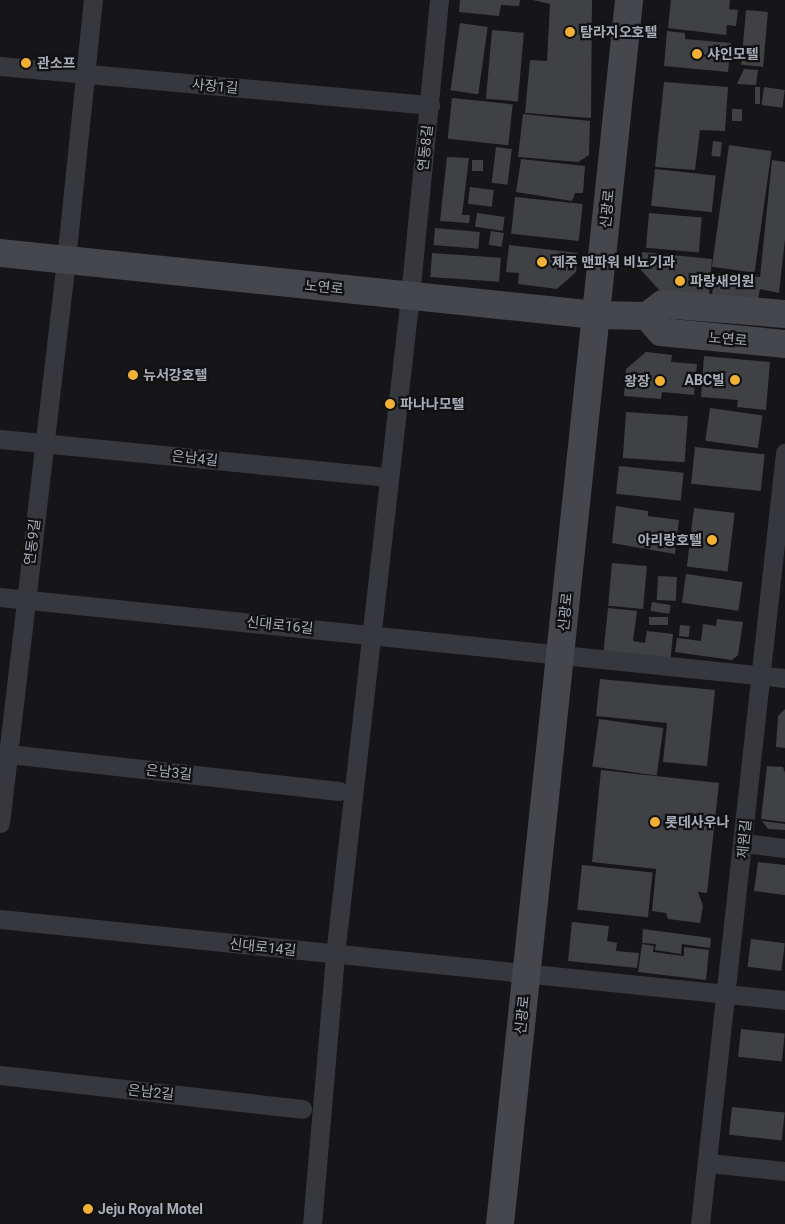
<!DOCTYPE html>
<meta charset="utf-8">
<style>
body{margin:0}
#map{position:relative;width:785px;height:1224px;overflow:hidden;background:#161618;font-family:Roboto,"Noto Sans KR",sans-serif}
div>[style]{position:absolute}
.building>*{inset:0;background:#404145;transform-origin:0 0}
.street>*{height:19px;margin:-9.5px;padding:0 9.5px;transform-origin:9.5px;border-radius:9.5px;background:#37383d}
.secondary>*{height:28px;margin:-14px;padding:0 14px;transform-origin:14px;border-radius:14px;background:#45474d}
.dots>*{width:14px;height:14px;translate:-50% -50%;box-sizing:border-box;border:2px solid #111113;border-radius:50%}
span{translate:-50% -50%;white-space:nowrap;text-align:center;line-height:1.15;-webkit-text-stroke:4.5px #111113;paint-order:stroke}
.poi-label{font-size:14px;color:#a8adb8;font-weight:700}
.left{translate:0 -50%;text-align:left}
.right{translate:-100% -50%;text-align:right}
.street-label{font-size:14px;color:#a8adb8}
</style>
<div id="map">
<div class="building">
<div style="clip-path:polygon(460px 0,520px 0,519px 6px,501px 5px,499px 16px,459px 12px)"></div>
<div style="clip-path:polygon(533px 0,592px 0,591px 118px,525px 113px,530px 60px,547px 61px,550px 4px)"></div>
<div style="clip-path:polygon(671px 0,730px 0,729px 9px,738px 10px,736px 26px,727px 25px,726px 35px,668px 28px)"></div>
<div style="left:746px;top:10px;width:22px;height:55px;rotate:5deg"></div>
<div style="left:460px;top:23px;width:28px;height:68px;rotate:8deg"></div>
<div style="left:492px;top:30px;width:32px;height:69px;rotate:5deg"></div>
<div style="clip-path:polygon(667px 31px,685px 33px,685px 39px,731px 43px,728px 72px,664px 66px)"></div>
<div style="clip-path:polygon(744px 69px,758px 70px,756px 85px,737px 84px)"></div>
<div style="clip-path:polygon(664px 82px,728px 87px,725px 131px,700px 130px,695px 170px,655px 167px)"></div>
<div style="left:755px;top:87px;width:5px;height:17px"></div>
<div style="left:764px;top:87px;width:21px;height:18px;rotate:8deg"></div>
<div style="left:452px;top:98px;width:61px;height:41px;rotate:6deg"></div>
<div style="left:732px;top:109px;width:10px;height:12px"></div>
<div style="clip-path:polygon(523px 114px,590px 121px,589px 155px,578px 162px,518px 157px)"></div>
<div style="left:713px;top:141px;width:9px;height:15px;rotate:6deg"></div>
<div style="left:729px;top:145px;width:43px;height:123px;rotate:8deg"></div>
<div style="left:496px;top:147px;width:16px;height:36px;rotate:7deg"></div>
<div style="clip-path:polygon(447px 157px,469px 158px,462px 215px,470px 215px,469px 223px,440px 221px)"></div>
<div style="clip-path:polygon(521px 159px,585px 166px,583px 193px,575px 193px,572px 201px,516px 192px)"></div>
<div style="left:472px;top:160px;width:11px;height:11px"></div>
<div style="clip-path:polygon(772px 160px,785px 162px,785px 239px,779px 293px,760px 289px,758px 299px,712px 295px,715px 273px,760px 277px)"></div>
<div style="left:655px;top:169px;width:61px;height:37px;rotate:6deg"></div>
<div style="left:470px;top:187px;width:24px;height:17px;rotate:7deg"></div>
<div style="left:515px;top:197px;width:68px;height:37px;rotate:6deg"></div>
<div style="left:477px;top:213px;width:28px;height:14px;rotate:8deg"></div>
<div style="left:649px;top:213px;width:53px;height:35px;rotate:5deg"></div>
<div style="left:435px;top:228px;width:45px;height:17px;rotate:5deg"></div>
<div style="left:491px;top:231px;width:13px;height:14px;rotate:9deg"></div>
<div style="clip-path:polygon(509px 245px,578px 253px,576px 272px,557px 289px,518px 284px,519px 273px,506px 272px)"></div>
<div style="clip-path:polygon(642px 252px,712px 259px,709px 295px,660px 291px,641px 270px)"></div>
<div style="left:432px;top:253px;width:69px;height:24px;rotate:4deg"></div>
<div style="clip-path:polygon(646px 352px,672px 355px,671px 362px,697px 364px,694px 395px,662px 392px,661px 399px,624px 396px,626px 369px)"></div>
<div style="clip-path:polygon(704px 356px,770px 362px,766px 410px,737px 407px,738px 400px,701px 397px)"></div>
<div style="left:710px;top:408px;width:53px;height:33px;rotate:8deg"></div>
<div style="left:626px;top:412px;width:62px;height:46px;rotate:4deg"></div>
<div style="left:695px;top:447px;width:70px;height:37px;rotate:6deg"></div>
<div style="left:619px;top:466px;width:65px;height:28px;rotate:6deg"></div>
<div style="clip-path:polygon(616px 506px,648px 511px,648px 516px,679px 520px,675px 554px,612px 543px)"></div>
<div style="left:694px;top:508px;width:41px;height:59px;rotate:7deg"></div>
<div style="left:612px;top:563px;width:35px;height:43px;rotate:5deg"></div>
<div style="left:686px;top:574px;width:57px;height:29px;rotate:8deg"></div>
<div style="left:658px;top:576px;width:19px;height:24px;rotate:3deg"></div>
<div style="left:652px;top:602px;width:19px;height:9px;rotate:9deg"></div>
<div style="clip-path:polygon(608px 608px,637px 611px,633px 641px,645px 643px,647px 631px,673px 634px,670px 664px,603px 656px)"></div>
<div style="left:649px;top:617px;width:19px;height:8px"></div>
<div style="clip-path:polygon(717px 619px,743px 622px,738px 655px,732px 660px,675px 652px,677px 638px,701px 641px,703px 624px,716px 626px)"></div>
<div style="left:680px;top:625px;width:10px;height:11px;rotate:6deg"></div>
<div style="clip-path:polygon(600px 679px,715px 690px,707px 766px,663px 762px,667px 723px,596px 716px)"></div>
<div style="clip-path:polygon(785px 709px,785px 748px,776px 747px,778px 716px)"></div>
<div style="left:599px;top:719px;width:65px;height:48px;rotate:8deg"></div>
<div style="clip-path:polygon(767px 766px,783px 767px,785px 773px,785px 822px,761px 819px)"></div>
<div style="clip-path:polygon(601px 770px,719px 783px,707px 893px,698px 892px,703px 906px,700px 923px,668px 919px,666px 913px,652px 911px,656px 869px,592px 862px)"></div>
<div style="clip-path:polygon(762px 821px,785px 824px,785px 830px,768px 829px)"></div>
<div style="clip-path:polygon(758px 862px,785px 865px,785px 895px,754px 891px)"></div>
<div style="left:582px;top:865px;width:71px;height:45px;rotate:6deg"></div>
<div style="clip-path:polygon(572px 922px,609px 926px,607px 941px,617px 943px,616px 951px,639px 953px,637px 968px,568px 961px)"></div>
<div style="clip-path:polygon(643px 929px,711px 938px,710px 948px,682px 944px,681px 954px,655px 950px,656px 944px,642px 943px)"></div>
<div style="left:751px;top:939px;width:34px;height:28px;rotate:7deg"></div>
<div style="clip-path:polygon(642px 944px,654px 946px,653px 952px,684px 956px,684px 947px,709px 950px,706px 980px,638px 972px)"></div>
<div style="left:741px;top:1029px;width:44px;height:28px;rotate:6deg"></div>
<div style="left:732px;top:1107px;width:53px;height:28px;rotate:6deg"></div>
</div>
<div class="street">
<div style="left:0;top:66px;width:432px;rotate:5.2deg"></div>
<div style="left:0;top:439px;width:391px;rotate:5.6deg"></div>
<div style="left:0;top:597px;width:789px;rotate:5.89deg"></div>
<div style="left:0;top:753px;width:341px;rotate:6.4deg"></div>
<div style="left:0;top:823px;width:567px;rotate:-83.31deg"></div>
<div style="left:66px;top:260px;width:261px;rotate:-84.1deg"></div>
<div style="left:744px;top:843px;width:41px;rotate:7deg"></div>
<div style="left:0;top:919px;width:789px;rotate:5.89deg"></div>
<div style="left:0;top:1075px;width:304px;rotate:6.4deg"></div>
<div style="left:709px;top:1163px;width:76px;rotate:6deg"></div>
<div style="left:312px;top:1224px;width:270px;rotate:-85.1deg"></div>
<div style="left:335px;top:955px;width:663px;rotate:-83.51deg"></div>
<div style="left:410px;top:296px;width:297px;rotate:-84.4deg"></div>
<div style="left:700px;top:1224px;width:776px;rotate:-83.71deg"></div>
</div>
<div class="secondary">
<div style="left:0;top:253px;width:599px;rotate:5.94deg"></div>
<div style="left:596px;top:315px;width:51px;rotate:1.1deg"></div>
<div style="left:647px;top:316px;width:20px;rotate:-37deg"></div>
<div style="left:663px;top:304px;width:122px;rotate:4.7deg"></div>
<div style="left:647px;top:316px;width:21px;rotate:49deg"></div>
<div style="left:661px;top:332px;width:125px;rotate:5.5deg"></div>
<div style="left:500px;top:1224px;width:1231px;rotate:-83.98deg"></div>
</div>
<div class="dots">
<div style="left:570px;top:32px;background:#f2b134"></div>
<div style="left:697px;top:54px;background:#f2b134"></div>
<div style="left:26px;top:63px;background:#f2b134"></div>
<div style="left:542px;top:262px;background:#f2b134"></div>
<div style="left:680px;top:281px;background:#f2b134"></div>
<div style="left:133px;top:375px;background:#f2b134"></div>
<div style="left:735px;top:380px;background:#f2b134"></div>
<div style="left:660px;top:381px;background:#f2b134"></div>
<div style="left:390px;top:404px;background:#f2b134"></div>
<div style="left:712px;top:540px;background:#f2b134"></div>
<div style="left:655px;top:822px;background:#f2b134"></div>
<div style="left:88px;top:1209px;background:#f2b134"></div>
</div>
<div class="poi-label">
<span class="left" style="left:580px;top:32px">탐라지오호텔</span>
<span class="left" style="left:707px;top:54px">샤인모텔</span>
<span class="left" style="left:37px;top:63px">관소프</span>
<span class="left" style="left:552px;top:262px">제주 맨파워 비뇨기과</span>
<span class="left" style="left:690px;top:281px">파랑새의원</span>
<span class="left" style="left:143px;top:375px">뉴서강호텔</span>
<span class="right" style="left:725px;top:380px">ABC빌</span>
<span class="right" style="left:650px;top:381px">왕장</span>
<span class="left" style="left:400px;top:404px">파나나모텔</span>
<span class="right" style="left:702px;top:540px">아리랑호텔</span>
<span class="left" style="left:665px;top:822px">롯데사우나</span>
<span class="left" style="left:98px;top:1209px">Jeju Royal Motel</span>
</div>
<div class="street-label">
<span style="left:215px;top:86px;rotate:5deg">사장1길</span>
<span style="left:425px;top:148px;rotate:-84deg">연동8길</span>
<span style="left:607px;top:209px;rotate:-84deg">신광로</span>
<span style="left:324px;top:287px;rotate:6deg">노연로</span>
<span style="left:728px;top:339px;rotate:5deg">노연로</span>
<span style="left:195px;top:458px;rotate:6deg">은남4길</span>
<span style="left:32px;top:542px;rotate:-83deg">연동9길</span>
<span style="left:565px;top:612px;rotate:-84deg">신광로</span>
<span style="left:280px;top:625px;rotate:6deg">신대로16길</span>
<span style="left:169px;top:772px;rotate:6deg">은남3길</span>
<span style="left:744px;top:839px;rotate:-84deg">제원길</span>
<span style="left:263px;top:947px;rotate:6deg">신대로14길</span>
<span style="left:522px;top:1015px;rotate:-84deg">신광로</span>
<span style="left:151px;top:1092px;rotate:6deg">은남2길</span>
</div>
</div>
